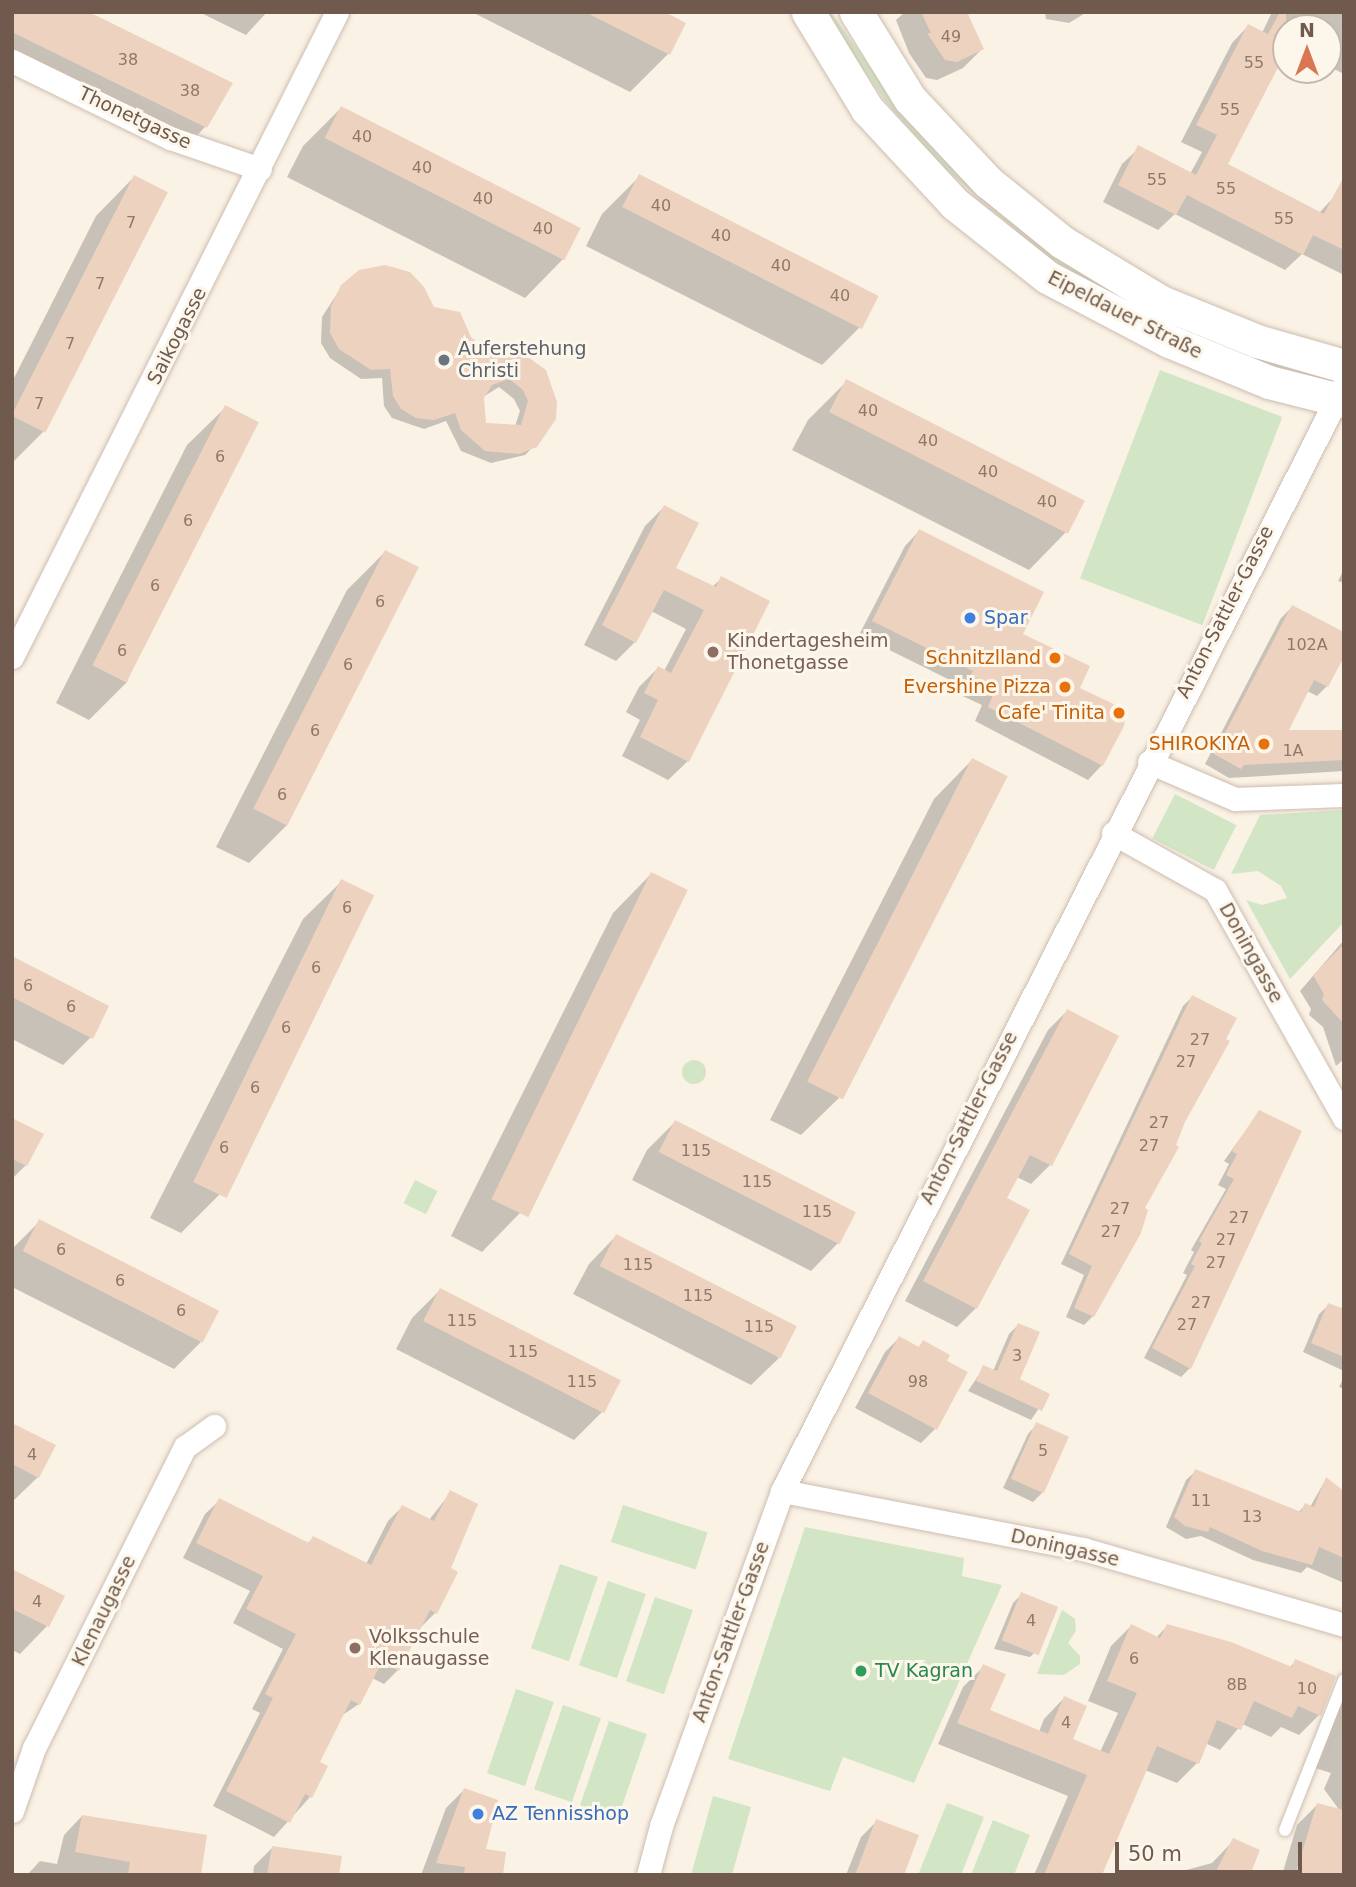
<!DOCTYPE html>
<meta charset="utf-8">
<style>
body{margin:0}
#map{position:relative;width:1356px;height:1887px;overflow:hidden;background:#faf2e5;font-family:"DejaVu Sans",sans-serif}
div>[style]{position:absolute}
.green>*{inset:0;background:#d2e6c5;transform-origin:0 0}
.round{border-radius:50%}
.shadow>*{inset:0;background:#0003}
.building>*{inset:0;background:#edd3bf;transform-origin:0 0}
.roads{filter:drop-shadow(0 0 2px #cdbdb0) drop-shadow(0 0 2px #cdbdb0)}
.service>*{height:12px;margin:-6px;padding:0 6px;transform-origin:6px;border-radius:6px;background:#fff}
.minor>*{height:23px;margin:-11.5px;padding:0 11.5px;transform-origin:11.5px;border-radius:11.5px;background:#fff}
.secondary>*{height:33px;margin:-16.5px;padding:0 16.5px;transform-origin:16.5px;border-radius:16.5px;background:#fff}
.dots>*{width:19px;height:19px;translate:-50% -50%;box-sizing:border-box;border:4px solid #fdf7eb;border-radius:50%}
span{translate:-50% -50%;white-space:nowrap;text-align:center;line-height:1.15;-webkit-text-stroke:6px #fdf7eb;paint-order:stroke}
.number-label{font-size:16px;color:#8f786a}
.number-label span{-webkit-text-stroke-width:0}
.street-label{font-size:19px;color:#705a4d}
.worship-label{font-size:19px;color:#5b616d}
.left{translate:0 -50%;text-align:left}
.shop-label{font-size:19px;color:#366cbe}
.education-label{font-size:19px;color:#785e54}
.food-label{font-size:19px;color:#c56008}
.right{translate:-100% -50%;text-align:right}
.leisure-label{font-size:19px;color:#27864d}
.frame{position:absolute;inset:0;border:14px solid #705a4d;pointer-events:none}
.north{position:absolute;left:1272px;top:14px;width:70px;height:70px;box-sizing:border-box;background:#fdf7eb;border:2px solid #c5b8ac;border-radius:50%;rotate:0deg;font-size:19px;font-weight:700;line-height:28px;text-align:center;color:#705a4d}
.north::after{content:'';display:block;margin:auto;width:24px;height:32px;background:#d87656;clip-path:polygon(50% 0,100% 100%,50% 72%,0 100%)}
.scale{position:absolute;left:1115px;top:1842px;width:187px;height:32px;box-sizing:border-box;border:4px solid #705a4d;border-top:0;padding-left:9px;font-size:21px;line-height:24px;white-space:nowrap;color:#705a4d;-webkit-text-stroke:5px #fdf7eb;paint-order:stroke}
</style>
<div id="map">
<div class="green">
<div style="clip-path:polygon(824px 12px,831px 12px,905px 116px,956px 172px,1288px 367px,1286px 373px,1080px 279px,1044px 254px,943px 167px,885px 101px)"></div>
<div style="left:1160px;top:370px;width:131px;height:223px;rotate:21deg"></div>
<div style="left:1175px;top:794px;width:69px;height:50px;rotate:27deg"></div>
<div style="clip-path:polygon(1344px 810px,1344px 922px,1290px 979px,1246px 900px,1262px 905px,1287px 898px,1281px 886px,1258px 871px,1231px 874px,1260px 815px)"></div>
<div class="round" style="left:682px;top:1060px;width:24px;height:24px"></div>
<div style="left:415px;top:1180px;width:25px;height:26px;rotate:26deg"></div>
<div style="left:623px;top:1505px;width:89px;height:39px;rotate:18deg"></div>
<div style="clip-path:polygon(805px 1527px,964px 1558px,962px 1576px,1002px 1585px,914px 1783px,843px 1757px,830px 1791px,728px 1759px)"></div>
<div style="left:560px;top:1564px;width:40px;height:89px;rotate:19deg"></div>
<div style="left:608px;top:1581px;width:40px;height:89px;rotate:19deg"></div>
<div style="left:655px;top:1597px;width:40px;height:89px;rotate:19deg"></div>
<div style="clip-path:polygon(1062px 1610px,1075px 1619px,1076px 1631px,1068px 1643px,1080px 1656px,1080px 1664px,1064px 1675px,1037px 1674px)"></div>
<div style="left:516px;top:1689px;width:40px;height:89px;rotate:19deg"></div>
<div style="left:563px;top:1705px;width:40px;height:89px;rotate:19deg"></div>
<div style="left:609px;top:1721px;width:40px;height:89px;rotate:19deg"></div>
<div style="clip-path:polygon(713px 1796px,751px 1807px,732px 1875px,691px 1875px)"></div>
<div style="clip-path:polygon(947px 1803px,984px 1817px,961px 1875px,918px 1875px)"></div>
<div style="clip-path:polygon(993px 1820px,1030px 1835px,1014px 1875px,971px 1875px)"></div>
</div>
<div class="shadow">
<div style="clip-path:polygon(12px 12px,231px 84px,205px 127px,186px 147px,12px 60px)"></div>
<div style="clip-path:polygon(199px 12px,267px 12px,246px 35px)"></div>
<div style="clip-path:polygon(472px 12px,662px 12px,668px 54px,630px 92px)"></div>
<div style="clip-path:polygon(905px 12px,965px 12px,982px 49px,963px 68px,937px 80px,926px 78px,909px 53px,896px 20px)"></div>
<div style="clip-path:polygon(1045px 12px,1087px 12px,1069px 23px,1046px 19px)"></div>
<div style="clip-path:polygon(1272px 12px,1344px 12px,1344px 74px,1328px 66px,1328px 28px,1286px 28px,1286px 48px,1226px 165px,1319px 213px,1334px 197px,1344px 202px,1344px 275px,1302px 254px,1285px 270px,1175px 214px,1158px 230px,1103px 202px,1122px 164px,1139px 148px,1190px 174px,1202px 152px,1181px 142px,1232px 43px,1248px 26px,1262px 33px)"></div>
<div style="clip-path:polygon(341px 108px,579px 229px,563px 259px,525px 298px,287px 177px,303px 146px)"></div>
<div style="clip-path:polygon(640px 176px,860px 327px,822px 365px,586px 246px,602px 214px)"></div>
<div style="clip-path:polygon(134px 177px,43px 432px,12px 463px,12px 382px,96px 216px)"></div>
<div style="clip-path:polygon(evenodd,342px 286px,433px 309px,555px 402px,535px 445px,525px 455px,491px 463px,461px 451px,446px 421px,424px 429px,392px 418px,384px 406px,382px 378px,361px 379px,330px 358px,321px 343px,322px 317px,342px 286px,499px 387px,514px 399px,520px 411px,515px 426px,484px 425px,483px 397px,499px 387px)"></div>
<div style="clip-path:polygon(846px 382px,1083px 501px,1067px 531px,1029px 570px,792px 450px,808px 420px)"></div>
<div style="clip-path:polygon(226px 407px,127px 682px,89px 720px,56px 703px,187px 445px)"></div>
<div style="clip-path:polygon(664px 507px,674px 569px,712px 587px,722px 578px,688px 761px,668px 780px,622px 756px,640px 720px,626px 712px,639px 687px,658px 668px,664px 671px,686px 629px,651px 611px,635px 642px,616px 661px,584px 645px,645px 526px)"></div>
<div style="clip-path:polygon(919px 531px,1078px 689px,1102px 765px,1088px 780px,975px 721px,982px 705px,956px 693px,960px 685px,859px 635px,905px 546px)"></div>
<div style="clip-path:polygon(385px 552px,287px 825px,249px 863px,216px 847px,347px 590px)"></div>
<div style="clip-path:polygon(1344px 569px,1344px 583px,1338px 581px)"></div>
<div style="clip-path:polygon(1292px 607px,1327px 686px,1317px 696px,1307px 691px,1286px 732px,1344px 732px,1344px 771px,1229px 778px,1205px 764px,1281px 618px)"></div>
<div style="clip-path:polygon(972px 760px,840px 1097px,801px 1135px,770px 1120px,934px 799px)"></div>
<div style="clip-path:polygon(651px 874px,686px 891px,520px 1213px,482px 1252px,451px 1236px,613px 913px)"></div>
<div style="clip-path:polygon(342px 881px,219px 1195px,181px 1233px,150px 1218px,303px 919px)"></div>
<div style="clip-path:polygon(1344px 940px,1344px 1059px,1336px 1066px,1323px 1027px,1309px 1015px,1311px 1009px,1300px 991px)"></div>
<div style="clip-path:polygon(12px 958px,91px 1037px,63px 1065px,12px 1039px)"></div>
<div style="clip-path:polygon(1192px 997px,1183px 1122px,1093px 1316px,1084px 1325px,1066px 1317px,1084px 1275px,1061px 1264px,1183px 1006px)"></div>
<div style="clip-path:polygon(1067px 1011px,1116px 1037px,1050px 1165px,1031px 1184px,1017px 1177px,1005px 1199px,1027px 1211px,976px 1308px,957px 1327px,905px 1301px,1048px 1030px)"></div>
<div style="clip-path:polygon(1259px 1112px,1190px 1368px,1181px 1377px,1144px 1358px,1187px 1275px,1183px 1273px,1194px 1252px,1191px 1250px,1226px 1189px,1218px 1185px,1229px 1164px,1224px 1161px)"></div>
<div style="clip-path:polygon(12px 1120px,26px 1165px,12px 1179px)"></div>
<div style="clip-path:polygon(675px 1122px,838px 1243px,811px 1271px,632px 1180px,647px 1150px)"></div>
<div style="clip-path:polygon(39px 1222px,201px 1342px,174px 1369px,12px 1287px,12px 1249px)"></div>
<div style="clip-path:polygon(616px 1236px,779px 1358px,751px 1385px,573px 1294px,589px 1264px)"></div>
<div style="clip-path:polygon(440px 1290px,618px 1381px,602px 1412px,574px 1440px,396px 1349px,412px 1318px)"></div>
<div style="clip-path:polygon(1329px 1305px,1344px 1309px,1344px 1371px,1303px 1352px,1319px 1314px)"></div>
<div style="clip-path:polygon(1018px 1325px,1017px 1380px,1048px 1395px,1031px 1420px,968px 1391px,984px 1367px,993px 1371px,1009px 1334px)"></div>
<div style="clip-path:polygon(899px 1338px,918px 1348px,923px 1342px,945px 1362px,935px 1429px,921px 1443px,855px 1408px,885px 1352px)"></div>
<div style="clip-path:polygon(1344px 1377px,1344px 1389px,1339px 1387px)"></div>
<div style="clip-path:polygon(1037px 1424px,1042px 1493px,1033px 1502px,1003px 1488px,1028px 1434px)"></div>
<div style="clip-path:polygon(12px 1425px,38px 1477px,12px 1502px)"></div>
<div style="clip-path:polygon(1196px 1471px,1298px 1513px,1305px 1505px,1310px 1507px,1326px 1479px,1344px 1493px,1344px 1583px,1307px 1567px,1301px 1573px,1253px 1560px,1201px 1536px,1186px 1539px,1166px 1527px,1186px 1480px)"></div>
<div style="clip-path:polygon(451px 1492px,449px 1569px,435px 1613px,421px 1627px,398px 1670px,384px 1684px,372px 1678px,359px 1704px,341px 1716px,318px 1763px,310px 1797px,274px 1837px,213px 1806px,260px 1713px,252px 1709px,283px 1649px,233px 1623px,250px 1591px,183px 1558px,205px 1514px,220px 1500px,307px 1544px,313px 1538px,366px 1564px,388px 1521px,402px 1507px,429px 1520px)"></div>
<div style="clip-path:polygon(12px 1571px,47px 1626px,20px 1654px,12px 1650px)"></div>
<div style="clip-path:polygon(1022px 1594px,1039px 1648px,1030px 1657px,994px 1649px,1013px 1603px)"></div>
<div style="clip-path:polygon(1131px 1626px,1156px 1638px,1167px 1626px,1289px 1668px,1296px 1661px,1319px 1715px,1299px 1735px,1281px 1727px,1271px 1737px,1242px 1724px,1220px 1750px,1205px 1743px,1197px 1763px,1177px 1783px,1145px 1770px,1100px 1875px,1034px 1875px,1068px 1796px,938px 1744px,963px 1687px,983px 1667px,988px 1711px,1039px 1732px,1044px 1719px,1064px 1698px,1071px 1740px,1100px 1752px,1118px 1713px,1088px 1701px,1111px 1646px)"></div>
<div style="clip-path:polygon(1344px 1692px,1344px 1875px,1282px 1875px,1297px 1825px,1317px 1805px,1340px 1811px,1324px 1789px,1331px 1773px,1309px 1766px)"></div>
<div style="clip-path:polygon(464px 1790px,484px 1850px,503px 1875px,421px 1875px,446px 1808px)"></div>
<div style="clip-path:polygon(82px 1816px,199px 1875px,27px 1875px,40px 1861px,57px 1864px,64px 1835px)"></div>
<div style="clip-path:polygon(877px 1821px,903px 1875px,846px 1875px,861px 1837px)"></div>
<div style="clip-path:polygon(1234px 1840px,1248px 1875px,1168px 1875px,1212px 1863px)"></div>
<div style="clip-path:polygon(272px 1848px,337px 1875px,253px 1875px,254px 1866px)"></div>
</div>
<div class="building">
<div style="clip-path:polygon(12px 12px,89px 12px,233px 83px,207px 128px,12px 32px)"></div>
<div style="clip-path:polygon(585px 12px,665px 12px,686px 23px,670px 55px)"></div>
<div style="clip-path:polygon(921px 12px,967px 12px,984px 49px,957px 62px,945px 60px,927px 33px,931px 33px)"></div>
<div style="clip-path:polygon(1280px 12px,1286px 12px,1286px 52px,1228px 164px,1324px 214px,1344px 176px,1344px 250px,1313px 235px,1303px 255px,1187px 195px,1176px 215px,1118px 185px,1138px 145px,1196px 175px,1217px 135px,1196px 125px,1248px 24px,1268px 34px)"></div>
<div style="left:341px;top:106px;width:269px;height:36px;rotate:27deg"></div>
<div style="left:639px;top:174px;width:269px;height:37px;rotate:27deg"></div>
<div style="left:134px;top:175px;width:38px;height:270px;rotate:27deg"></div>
<div style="clip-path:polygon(evenodd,385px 265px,410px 272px,424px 287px,434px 307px,460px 312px,471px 337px,489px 353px,521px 352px,546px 370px,557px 402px,556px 419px,537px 447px,519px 454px,485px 451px,461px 430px,455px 413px,434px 420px,416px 418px,401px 409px,393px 396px,390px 369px,371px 370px,339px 349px,330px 333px,331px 306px,341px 285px,359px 270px,385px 265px,509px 379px,523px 390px,528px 401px,521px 425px,486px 423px,484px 398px,492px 385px,509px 379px)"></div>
<div style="left:846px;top:379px;width:268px;height:37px;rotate:27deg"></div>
<div style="left:225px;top:405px;width:38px;height:292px;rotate:27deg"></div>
<div style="clip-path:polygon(664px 505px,699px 523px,676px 568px,716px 587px,721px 576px,770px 601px,689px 762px,640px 737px,658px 700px,644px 693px,658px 666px,671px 673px,704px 610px,664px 590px,636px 643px,602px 625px)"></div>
<div style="clip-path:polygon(919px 529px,1044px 592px,1023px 634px,1090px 666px,1080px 688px,1126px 710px,1124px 726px,1103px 766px,988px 707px,995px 690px,969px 678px,973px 671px,872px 621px)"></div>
<div style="left:385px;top:550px;width:38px;height:290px;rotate:27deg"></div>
<div style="clip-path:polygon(1292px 605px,1344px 632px,1344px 657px,1328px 687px,1314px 680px,1289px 730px,1344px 730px,1344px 760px,1244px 765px,1241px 769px,1214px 754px)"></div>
<div style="left:972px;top:758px;width:40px;height:363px;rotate:27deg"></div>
<div style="left:651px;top:872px;width:41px;height:364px;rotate:26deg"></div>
<div style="left:341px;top:879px;width:37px;height:337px;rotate:26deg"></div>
<div style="clip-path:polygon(1344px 944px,1344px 1024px,1322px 1000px,1324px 994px,1313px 975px)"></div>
<div style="clip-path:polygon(12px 956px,109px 1006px,93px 1039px,12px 997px)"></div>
<div style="clip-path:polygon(1192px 995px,1237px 1018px,1226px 1039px,1230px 1041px,1185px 1122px,1176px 1145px,1179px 1147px,1145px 1208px,1148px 1210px,1141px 1233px,1094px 1317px,1074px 1308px,1092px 1266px,1069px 1254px)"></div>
<div style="clip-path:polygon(1067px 1009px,1119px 1036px,1052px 1166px,1030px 1155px,1007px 1198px,1030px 1210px,977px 1309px,923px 1281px)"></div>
<div style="clip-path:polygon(1259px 1110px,1302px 1131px,1191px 1369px,1152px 1348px,1195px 1266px,1191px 1264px,1202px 1243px,1199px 1241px,1234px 1179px,1226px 1175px,1237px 1154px,1232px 1151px)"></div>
<div style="clip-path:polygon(12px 1118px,44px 1134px,27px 1166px,12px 1159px)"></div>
<div style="left:675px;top:1120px;width:203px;height:36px;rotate:27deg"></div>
<div style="left:39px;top:1219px;width:202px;height:36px;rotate:27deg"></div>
<div style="left:616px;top:1234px;width:203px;height:36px;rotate:27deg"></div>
<div style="left:440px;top:1288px;width:203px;height:37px;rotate:27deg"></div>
<div style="clip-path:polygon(1328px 1303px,1344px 1309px,1344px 1357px,1311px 1343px)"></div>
<div style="clip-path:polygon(1018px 1323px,1040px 1332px,1020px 1379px,1050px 1394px,1042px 1411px,976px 1381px,983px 1365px,997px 1371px)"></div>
<div style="clip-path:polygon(899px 1336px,919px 1347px,923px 1340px,950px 1355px,947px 1361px,968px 1372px,937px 1430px,868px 1393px)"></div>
<div style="left:1036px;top:1422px;width:36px;height:62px;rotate:24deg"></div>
<div style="clip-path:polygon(12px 1423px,56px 1445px,39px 1478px,12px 1464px)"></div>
<div style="clip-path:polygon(1195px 1469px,1301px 1512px,1305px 1503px,1314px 1507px,1326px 1477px,1344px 1491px,1344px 1558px,1319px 1547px,1312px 1565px,1262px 1551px,1210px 1527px,1208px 1532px,1185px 1526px,1174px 1517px)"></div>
<div style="clip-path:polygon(450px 1490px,478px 1504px,451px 1568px,458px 1572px,437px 1614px,430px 1610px,399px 1671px,382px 1662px,360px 1705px,351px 1700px,320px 1762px,328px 1766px,312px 1798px,305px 1794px,290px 1823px,226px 1791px,273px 1698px,265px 1694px,296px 1634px,246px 1609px,263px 1576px,196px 1543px,219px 1498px,309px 1543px,313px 1536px,371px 1565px,402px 1505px,434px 1521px)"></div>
<div style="clip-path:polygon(12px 1569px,65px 1596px,49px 1627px,12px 1609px)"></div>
<div style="left:1021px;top:1592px;width:40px;height:52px;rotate:22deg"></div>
<div style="clip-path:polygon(1131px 1624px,1160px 1638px,1167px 1624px,1231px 1642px,1292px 1667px,1295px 1659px,1336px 1676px,1321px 1716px,1298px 1706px,1292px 1718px,1254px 1701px,1241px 1730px,1217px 1720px,1199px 1764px,1157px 1746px,1102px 1875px,1044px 1875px,1087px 1775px,957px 1723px,983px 1664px,1006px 1674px,990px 1710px,1048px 1734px,1064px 1696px,1087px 1706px,1073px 1739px,1109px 1754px,1137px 1693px,1107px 1681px)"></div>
<div style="clip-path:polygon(464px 1788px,498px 1800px,486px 1849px,506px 1852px,503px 1875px,464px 1875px,465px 1867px,436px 1863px)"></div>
<div style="clip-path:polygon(1317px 1803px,1344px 1810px,1344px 1875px,1295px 1875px)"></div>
<div style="clip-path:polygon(82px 1815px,207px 1835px,201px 1875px,128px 1875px,130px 1862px,75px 1852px)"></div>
<div style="clip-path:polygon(876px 1819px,919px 1835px,904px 1875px,855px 1875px)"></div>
<div style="clip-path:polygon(1233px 1838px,1260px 1850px,1250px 1875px,1214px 1875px)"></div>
<div style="clip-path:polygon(272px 1846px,342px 1856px,339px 1875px,267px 1875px)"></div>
</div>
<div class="roads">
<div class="service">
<div style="left:1285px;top:1830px;width:161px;rotate:-68.5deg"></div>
</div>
<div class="minor">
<div style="left:12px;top:61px;width:176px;rotate:26deg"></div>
<div style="left:170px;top:138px;width:95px;rotate:19deg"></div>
<div style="left:12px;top:657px;width:722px;rotate:-63.26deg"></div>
<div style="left:1149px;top:762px;width:94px;rotate:23.3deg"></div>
<div style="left:1235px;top:799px;width:109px;rotate:-2.1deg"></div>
<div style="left:1113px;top:833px;width:117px;rotate:29.2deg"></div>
<div style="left:1215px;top:890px;width:262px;rotate:60.5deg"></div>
<div style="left:782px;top:1491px;width:307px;rotate:10.9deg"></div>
<div style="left:1083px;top:1549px;width:272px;rotate:16.2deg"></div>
<div style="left:12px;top:1811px;width:67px;rotate:-70.8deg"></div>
<div style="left:34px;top:1748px;width:337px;rotate:-63.4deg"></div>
<div style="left:185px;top:1447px;width:36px;rotate:-36deg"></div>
<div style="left:648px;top:1875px;width:51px;rotate:-75.1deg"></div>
<div style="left:661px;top:1826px;width:356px;rotate:-70.1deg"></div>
<div style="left:782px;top:1491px;width:1237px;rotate:-63.08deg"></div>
</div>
<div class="secondary">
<div style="left:808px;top:12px;width:114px;rotate:58.7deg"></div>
<div style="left:867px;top:109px;width:129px;rotate:47.2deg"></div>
<div style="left:955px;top:204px;width:117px;rotate:38.4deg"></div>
<div style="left:1047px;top:277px;width:138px;rotate:27.7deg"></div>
<div style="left:1169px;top:341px;width:108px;rotate:22.3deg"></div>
<div style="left:1269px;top:382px;width:77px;rotate:14.2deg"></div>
<div style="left:856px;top:12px;width:102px;rotate:58.2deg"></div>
<div style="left:910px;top:99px;width:114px;rotate:46.8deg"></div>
<div style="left:988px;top:182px;width:95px;rotate:39deg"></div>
<div style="left:1062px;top:242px;width:116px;rotate:31.2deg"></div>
<div style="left:1161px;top:302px;width:104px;rotate:22.1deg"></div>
<div style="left:1257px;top:341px;width:91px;rotate:16deg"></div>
</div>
</div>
<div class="dots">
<div style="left:444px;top:360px;background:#6b7280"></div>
<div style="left:970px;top:618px;background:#3f7fe0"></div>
<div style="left:713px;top:652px;background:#8d6e63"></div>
<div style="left:1055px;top:658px;background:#e8710a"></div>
<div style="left:1065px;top:687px;background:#e8710a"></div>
<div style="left:1119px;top:713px;background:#e8710a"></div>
<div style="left:1264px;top:744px;background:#e8710a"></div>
<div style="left:355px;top:1648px;background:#8d6e63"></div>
<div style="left:861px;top:1671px;background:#2e9e5b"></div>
<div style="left:478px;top:1814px;background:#3f7fe0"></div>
</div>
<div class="number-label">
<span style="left:951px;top:37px">49</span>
<span style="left:128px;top:60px">38</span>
<span style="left:1254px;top:63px">55</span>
<span style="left:190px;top:91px">38</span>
<span style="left:1230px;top:110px">55</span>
<span style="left:362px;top:137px">40</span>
<span style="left:422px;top:168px">40</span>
<span style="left:1157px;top:180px">55</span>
<span style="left:1226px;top:189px">55</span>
<span style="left:483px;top:199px">40</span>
<span style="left:661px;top:206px">40</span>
<span style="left:1284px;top:219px">55</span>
<span style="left:131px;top:223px">7</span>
<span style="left:543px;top:229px">40</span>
<span style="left:721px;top:236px">40</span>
<span style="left:781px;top:266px">40</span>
<span style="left:100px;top:284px">7</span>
<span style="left:840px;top:296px">40</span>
<span style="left:70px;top:344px">7</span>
<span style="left:39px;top:404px">7</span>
<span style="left:868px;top:411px">40</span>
<span style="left:928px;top:441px">40</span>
<span style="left:220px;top:457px">6</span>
<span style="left:988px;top:472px">40</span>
<span style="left:1047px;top:502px">40</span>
<span style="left:188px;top:521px">6</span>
<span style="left:155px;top:586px">6</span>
<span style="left:380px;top:602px">6</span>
<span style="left:1307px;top:645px">102A</span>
<span style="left:122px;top:651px">6</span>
<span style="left:348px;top:665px">6</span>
<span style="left:315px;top:731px">6</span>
<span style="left:1293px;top:751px">1A</span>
<span style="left:282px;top:795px">6</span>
<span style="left:347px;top:908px">6</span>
<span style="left:316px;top:968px">6</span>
<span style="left:28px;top:986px">6</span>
<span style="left:71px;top:1007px">6</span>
<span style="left:286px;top:1028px">6</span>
<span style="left:1200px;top:1040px">27</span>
<span style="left:1186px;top:1062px">27</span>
<span style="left:255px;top:1088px">6</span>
<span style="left:1159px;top:1123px">27</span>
<span style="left:1149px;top:1146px">27</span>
<span style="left:224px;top:1148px">6</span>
<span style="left:696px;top:1151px">115</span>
<span style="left:757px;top:1182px">115</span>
<span style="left:1120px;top:1209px">27</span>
<span style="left:817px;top:1212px">115</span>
<span style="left:1239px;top:1218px">27</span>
<span style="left:1111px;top:1232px">27</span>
<span style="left:1226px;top:1240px">27</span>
<span style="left:61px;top:1250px">6</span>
<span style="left:1216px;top:1263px">27</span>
<span style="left:638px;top:1265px">115</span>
<span style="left:120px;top:1281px">6</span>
<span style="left:698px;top:1296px">115</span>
<span style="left:1201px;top:1303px">27</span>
<span style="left:181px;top:1311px">6</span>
<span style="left:462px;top:1321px">115</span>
<span style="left:1187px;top:1325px">27</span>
<span style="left:759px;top:1327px">115</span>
<span style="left:523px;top:1352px">115</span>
<span style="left:1017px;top:1356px">3</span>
<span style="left:582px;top:1382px">115</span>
<span style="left:918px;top:1382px">98</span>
<span style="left:1043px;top:1451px">5</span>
<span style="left:32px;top:1455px">4</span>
<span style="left:1201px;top:1501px">11</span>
<span style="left:1252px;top:1517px">13</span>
<span style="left:37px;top:1602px">4</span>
<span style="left:1031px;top:1621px">4</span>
<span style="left:1134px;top:1659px">6</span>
<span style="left:1237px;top:1685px">8B</span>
<span style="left:1307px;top:1689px">10</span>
<span style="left:1066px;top:1723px">4</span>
</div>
<div class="street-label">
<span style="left:135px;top:118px;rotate:25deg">Thonetgasse</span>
<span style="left:1125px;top:315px;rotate:27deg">Eipeldauer Straße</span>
<span style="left:177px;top:336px;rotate:-63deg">Saikogasse</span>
<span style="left:1225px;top:612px;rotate:-63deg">Anton-Sattler-Gasse</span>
<span style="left:1251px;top:953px;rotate:61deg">Doningasse</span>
<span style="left:969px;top:1118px;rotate:-63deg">Anton-Sattler-Gasse</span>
<span style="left:1065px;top:1548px;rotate:13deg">Doningasse</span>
<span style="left:104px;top:1611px;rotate:-64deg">Klenaugasse</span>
<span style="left:731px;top:1632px;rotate:-70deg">Anton-Sattler-Gasse</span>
</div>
<div class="worship-label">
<span class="left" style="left:458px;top:360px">Auferstehung<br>Christi</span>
</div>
<div class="shop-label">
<span class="left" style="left:984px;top:618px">Spar</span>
<span class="left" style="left:492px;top:1814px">AZ Tennisshop</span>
</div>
<div class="education-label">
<span class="left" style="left:727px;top:652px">Kindertagesheim<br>Thonetgasse</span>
<span class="left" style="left:369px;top:1648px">Volksschule<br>Klenaugasse</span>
</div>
<div class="food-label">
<span class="right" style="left:1041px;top:658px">Schnitzlland</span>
<span class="right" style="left:1051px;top:687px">Evershine Pizza</span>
<span class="right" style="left:1105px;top:713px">Cafe' Tinita</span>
<span class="right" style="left:1250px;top:744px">SHIROKIYA</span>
</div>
<div class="leisure-label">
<span class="left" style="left:875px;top:1671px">TV Kagran</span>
</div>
<div class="frame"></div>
<div class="north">N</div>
<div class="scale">50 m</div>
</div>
